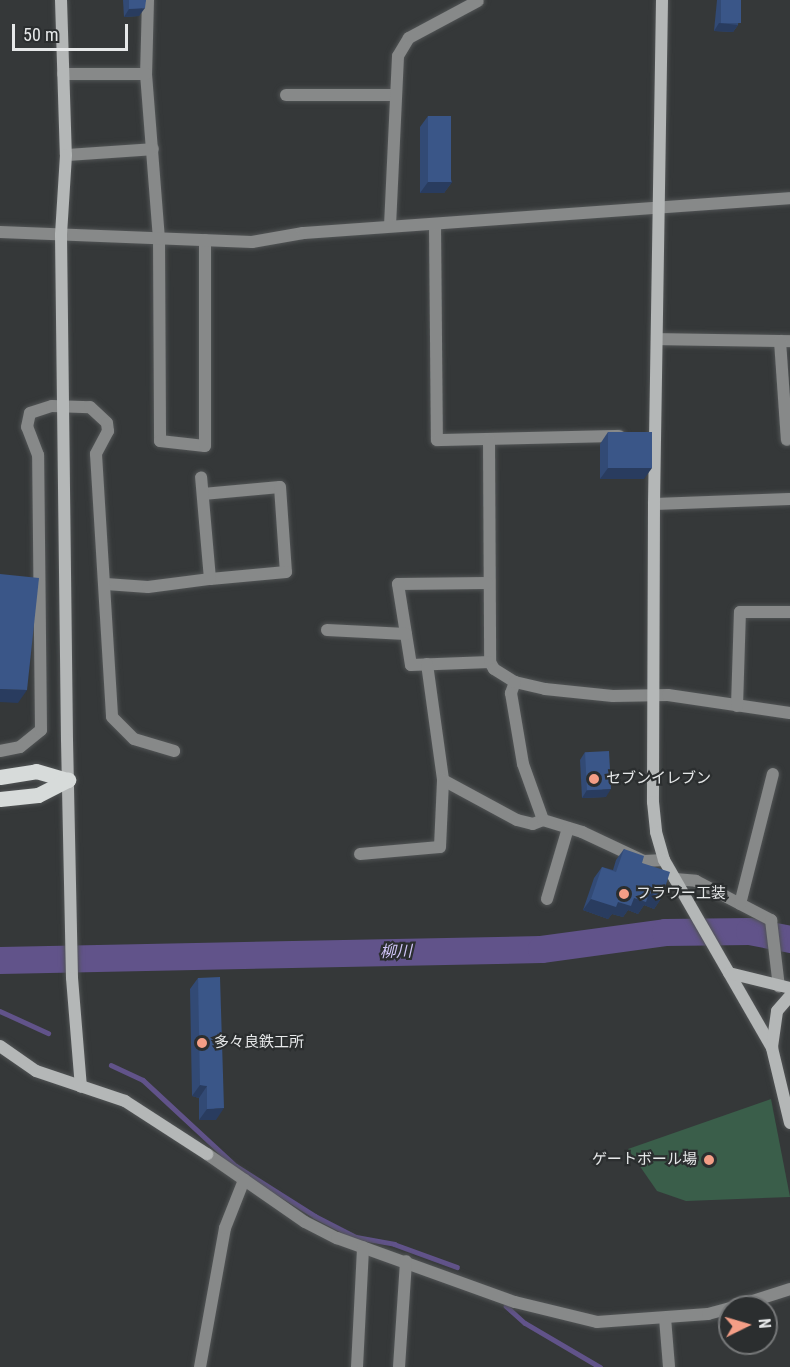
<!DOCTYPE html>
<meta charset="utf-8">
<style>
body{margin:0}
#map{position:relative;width:790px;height:1367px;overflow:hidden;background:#353839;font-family:"Roboto Condensed","Noto Sans JP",sans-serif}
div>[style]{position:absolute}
.green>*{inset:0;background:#3a5e4a}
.stream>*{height:4.5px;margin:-2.25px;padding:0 2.25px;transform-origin:2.25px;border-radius:2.25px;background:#61538a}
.river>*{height:27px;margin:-13.5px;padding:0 13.5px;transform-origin:13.5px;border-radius:13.5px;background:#61538a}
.roads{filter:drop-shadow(0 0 2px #515455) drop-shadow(0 0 2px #515455)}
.street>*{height:12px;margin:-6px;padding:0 6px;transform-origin:6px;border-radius:6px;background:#878989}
.secondary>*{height:12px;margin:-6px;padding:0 6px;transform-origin:6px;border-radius:6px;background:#b4b7b7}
.primary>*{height:15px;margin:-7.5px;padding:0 7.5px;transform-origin:7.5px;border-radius:7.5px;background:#d7dbda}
.wall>*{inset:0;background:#324a75}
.shaded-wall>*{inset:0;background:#293c5f}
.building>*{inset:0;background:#3a5688;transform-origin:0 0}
.dots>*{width:16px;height:16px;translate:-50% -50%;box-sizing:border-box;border:3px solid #2b2e2f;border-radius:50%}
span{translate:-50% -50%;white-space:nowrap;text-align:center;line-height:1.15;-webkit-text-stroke:4.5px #2b2e2f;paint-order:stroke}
.poi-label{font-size:15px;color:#e6e8e9}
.left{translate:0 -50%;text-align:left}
.right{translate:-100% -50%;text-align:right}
.water-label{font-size:16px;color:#d1c6f8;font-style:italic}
.north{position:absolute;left:718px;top:1295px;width:60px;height:60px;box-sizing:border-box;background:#2b2e2f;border:2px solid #767879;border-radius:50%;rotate:85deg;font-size:16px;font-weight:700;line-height:24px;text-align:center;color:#e6e8e9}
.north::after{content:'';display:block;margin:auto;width:21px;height:27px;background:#f49e86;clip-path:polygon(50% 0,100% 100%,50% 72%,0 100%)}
.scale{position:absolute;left:12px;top:24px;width:116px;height:27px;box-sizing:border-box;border:3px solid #e6e8e9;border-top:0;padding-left:8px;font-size:18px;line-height:21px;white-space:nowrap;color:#e6e8e9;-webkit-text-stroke:4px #2b2e2f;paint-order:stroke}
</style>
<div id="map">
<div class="green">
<div style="clip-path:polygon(771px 1099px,790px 1197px,686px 1201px,657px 1191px,628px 1149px)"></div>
</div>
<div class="stream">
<div style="left:0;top:1011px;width:53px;rotate:24.6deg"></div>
<div style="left:111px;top:1065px;width:35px;rotate:25deg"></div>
<div style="left:143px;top:1080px;width:127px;rotate:42.8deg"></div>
<div style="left:236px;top:1166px;width:93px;rotate:32.3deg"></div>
<div style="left:315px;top:1216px;width:46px;rotate:27.1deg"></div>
<div style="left:356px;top:1237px;width:39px;rotate:10deg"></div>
<div style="left:394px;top:1244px;width:67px;rotate:20.1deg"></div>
<div style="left:506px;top:1306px;width:25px;rotate:42deg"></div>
<div style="left:525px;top:1323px;width:87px;rotate:30.4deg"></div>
</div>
<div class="river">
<div style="left:0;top:960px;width:541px;rotate:-1.16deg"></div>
<div style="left:541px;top:949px;width:125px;rotate:-7.8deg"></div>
<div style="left:665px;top:932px;width:84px;rotate:-0.7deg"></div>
<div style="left:749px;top:931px;width:42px;rotate:11deg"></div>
</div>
<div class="roads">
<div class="street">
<div style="left:148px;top:0;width:74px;rotate:91.5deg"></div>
<div style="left:146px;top:74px;width:166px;rotate:85.5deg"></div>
<div style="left:159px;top:239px;width:202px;rotate:89.7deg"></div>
<div style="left:160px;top:441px;width:45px;rotate:6.3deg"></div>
<div style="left:205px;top:446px;width:206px;rotate:-90deg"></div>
<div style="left:63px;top:74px;width:83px"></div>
<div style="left:286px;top:95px;width:110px"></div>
<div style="left:66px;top:155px;width:87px;rotate:-3.9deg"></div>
<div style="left:435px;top:224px;width:216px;rotate:89.5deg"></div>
<div style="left:437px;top:440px;width:182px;rotate:-1.3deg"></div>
<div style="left:390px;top:226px;width:170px;rotate:-87.3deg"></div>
<div style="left:398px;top:56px;width:21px;rotate:-59deg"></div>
<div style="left:409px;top:38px;width:78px;rotate:-28.2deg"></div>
<div style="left:0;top:232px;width:252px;rotate:2.3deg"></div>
<div style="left:252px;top:242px;width:52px;rotate:-10deg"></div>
<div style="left:303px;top:233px;width:488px;rotate:-4.1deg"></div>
<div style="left:657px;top:339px;width:133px;rotate:0.9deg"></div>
<div style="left:780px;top:341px;width:99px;rotate:86deg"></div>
<div style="left:489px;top:440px;width:222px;rotate:89.7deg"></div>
<div style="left:203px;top:494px;width:77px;rotate:-5.2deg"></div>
<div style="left:280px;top:487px;width:85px;rotate:86deg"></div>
<div style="left:286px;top:572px;width:76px;rotate:174.7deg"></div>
<div style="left:654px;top:504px;width:136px;rotate:-2.1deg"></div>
<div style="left:487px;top:583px;width:89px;rotate:179.4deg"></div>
<div style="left:398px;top:584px;width:82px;rotate:80.9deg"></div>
<div style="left:411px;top:665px;width:79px;rotate:-2.2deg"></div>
<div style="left:490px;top:662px;width:8px;rotate:60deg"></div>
<div style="left:494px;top:669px;width:25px;rotate:32deg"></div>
<div style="left:515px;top:682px;width:31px;rotate:13deg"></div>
<div style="left:545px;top:689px;width:68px;rotate:5.9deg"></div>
<div style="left:613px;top:696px;width:55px;rotate:-1deg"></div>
<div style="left:668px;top:695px;width:123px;rotate:8.4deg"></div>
<div style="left:106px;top:584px;width:42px;rotate:4.1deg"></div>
<div style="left:148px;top:587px;width:63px;rotate:-7.4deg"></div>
<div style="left:210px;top:579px;width:102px;rotate:-95deg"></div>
<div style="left:327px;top:630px;width:79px;rotate:2.9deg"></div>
<div style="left:427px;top:664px;width:117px;rotate:82.1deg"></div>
<div style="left:443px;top:780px;width:84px;rotate:28.4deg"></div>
<div style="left:517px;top:820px;width:16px;rotate:14deg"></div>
<div style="left:533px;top:824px;width:11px;rotate:-22deg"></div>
<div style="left:515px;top:682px;width:12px;rotate:110deg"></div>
<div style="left:511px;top:693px;width:72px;rotate:80.4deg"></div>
<div style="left:523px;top:764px;width:59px;rotate:70.3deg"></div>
<div style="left:543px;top:820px;width:41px;rotate:17.1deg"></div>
<div style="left:582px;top:832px;width:68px;rotate:25.1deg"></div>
<div style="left:644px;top:861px;width:20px;rotate:-3deg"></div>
<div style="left:737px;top:706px;width:94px;rotate:-88.2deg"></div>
<div style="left:740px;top:612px;width:50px"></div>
<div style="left:0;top:751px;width:20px;rotate:-11deg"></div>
<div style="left:20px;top:747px;width:27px;rotate:-39deg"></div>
<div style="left:41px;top:730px;width:275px;rotate:-90.6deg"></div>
<div style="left:38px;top:455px;width:30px;rotate:-111deg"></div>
<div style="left:27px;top:427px;width:14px;rotate:-78deg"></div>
<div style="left:30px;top:413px;width:23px;rotate:-18deg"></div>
<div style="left:52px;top:406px;width:38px;rotate:2deg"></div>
<div style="left:90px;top:407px;width:23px;rotate:43deg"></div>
<div style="left:107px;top:423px;width:8px;rotate:83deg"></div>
<div style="left:108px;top:431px;width:26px;rotate:118deg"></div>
<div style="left:96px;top:454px;width:263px;rotate:86.5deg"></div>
<div style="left:112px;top:717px;width:31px;rotate:45deg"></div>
<div style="left:134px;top:739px;width:42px;rotate:16.7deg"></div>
<div style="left:360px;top:854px;width:80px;rotate:-5deg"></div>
<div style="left:440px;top:847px;width:67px;rotate:-87.4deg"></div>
<div style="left:675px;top:879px;width:21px;rotate:5deg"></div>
<div style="left:696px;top:881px;width:85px;rotate:27.5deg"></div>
<div style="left:771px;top:920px;width:67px;rotate:83.2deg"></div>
<div style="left:547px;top:899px;width:74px;rotate:-73.5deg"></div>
<div style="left:740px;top:904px;width:134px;rotate:-75.8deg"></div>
<div style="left:207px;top:1154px;width:119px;rotate:34.8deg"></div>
<div style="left:305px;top:1222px;width:36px;rotate:27deg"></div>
<div style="left:337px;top:1238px;width:189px;rotate:19.8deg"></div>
<div style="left:515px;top:1302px;width:84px;rotate:13.7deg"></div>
<div style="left:597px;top:1322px;width:111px;rotate:-4.1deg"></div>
<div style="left:708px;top:1314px;width:23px;rotate:-15deg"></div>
<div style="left:734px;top:1307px;width:59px;rotate:-17.8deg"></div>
<div style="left:665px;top:1318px;width:49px;rotate:85.3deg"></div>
<div style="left:200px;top:1367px;width:141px;rotate:-79.8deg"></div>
<div style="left:225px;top:1228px;width:52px;rotate:-68.4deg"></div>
<div style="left:357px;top:1367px;width:120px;rotate:-87.1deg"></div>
<div style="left:399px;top:1367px;width:106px;rotate:-86.2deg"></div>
</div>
<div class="secondary">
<div style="left:61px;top:0;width:155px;rotate:88.2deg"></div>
<div style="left:66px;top:155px;width:80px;rotate:93.6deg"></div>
<div style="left:61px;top:235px;width:505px;rotate:89.32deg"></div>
<div style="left:67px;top:740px;width:238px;rotate:88.8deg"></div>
<div style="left:72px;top:978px;width:109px;rotate:85.3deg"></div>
<div style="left:662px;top:0;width:504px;rotate:90.91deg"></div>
<div style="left:654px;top:504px;width:298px;rotate:90.2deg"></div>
<div style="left:653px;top:802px;width:30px;rotate:84deg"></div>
<div style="left:656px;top:832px;width:29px;rotate:74deg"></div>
<div style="left:664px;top:860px;width:217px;rotate:60.1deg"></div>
<div style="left:772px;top:1048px;width:77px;rotate:76.5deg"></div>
<div style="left:729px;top:973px;width:63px;rotate:13.8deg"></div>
<div style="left:0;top:1046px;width:44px;rotate:34.8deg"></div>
<div style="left:36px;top:1071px;width:94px;rotate:18.6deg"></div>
<div style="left:125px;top:1101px;width:98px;rotate:32.9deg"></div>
<div style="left:772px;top:1047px;width:36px;rotate:-82deg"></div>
<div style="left:777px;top:1011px;width:20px;rotate:-49deg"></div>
</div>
<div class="primary">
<div style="left:0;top:777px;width:36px;rotate:-9deg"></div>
<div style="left:36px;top:771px;width:33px;rotate:16deg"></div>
<div style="left:0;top:799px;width:38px;rotate:-6deg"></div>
<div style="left:38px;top:795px;width:34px;rotate:-27deg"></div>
</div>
</div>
<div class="wall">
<div style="clip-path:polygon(123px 0,146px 0,139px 16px,124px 17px)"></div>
<div style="clip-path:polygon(717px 0,741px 0,738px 25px,733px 32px,714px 31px)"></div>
<div style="clip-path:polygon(428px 116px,452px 182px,444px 193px,420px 193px,420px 127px)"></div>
<div style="clip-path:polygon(608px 432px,644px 479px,600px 479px,600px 444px)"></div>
<div style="clip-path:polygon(585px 752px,606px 797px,582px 798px,580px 760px)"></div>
<div style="clip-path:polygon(624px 849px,642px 863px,662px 897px,654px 909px,644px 905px,638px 914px,628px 910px,623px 917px,612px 914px,608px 919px,583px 910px,594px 878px,602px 867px,613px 870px,616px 860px)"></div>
<div style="clip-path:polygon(198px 978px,216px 1120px,199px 1120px,199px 1098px,192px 1096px,190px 989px)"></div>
</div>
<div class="shaded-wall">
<div style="clip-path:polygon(145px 8px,139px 16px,124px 17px,129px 9px)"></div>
<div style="clip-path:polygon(719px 23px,738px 25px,733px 32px,714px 31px)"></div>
<div style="clip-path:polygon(428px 182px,452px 182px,444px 193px,420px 193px)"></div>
<div style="clip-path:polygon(608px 468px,652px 468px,644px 479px,600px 479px)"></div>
<div style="clip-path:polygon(0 689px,27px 690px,18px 703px,0 702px)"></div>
<div style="clip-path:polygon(611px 789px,606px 797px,582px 798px,587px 790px)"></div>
<div style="clip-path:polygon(649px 893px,662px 897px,654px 909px,644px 905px,638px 914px,628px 910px,623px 917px,612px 914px,608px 919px,583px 910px,591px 899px,618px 902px,634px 898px)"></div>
<div style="clip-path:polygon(200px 1085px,207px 1086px,199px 1098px,192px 1096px)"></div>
<div style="clip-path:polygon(224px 1108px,216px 1120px,199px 1120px,207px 1109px)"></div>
</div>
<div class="building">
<div style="clip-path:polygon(129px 0,146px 0,145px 8px,129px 9px)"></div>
<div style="left:721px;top:0;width:20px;height:23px"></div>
<div style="left:428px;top:116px;width:23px;height:66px"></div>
<div style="left:608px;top:432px;width:44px;height:36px"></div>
<div style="clip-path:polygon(0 574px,39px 578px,27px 690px,0 689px)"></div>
<div style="left:609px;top:751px;width:38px;height:24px;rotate:87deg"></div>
<div style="clip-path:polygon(624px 849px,644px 856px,642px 863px,670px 872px,662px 897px,649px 893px,646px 902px,634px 898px,631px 906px,618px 902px,616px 907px,591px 899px,602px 867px,616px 872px)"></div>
<div style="clip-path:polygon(220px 977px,224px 1108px,207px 1109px,207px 1086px,200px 1085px,198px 978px)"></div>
</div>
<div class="dots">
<div style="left:594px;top:779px;background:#f49e86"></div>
<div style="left:624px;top:894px;background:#f49e86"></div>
<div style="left:202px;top:1043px;background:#f49e86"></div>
<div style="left:709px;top:1160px;background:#f49e86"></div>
</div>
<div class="poi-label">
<span class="left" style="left:606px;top:779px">セブンイレブン</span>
<span class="left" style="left:636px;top:894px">フラワー工装</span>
<span class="left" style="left:214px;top:1043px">多々良鉄工所</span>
<span class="right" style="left:697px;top:1160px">ゲートボール場</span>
</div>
<div class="water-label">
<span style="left:396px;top:952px;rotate:-1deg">柳川</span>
</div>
<div class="north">N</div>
<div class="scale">50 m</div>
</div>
